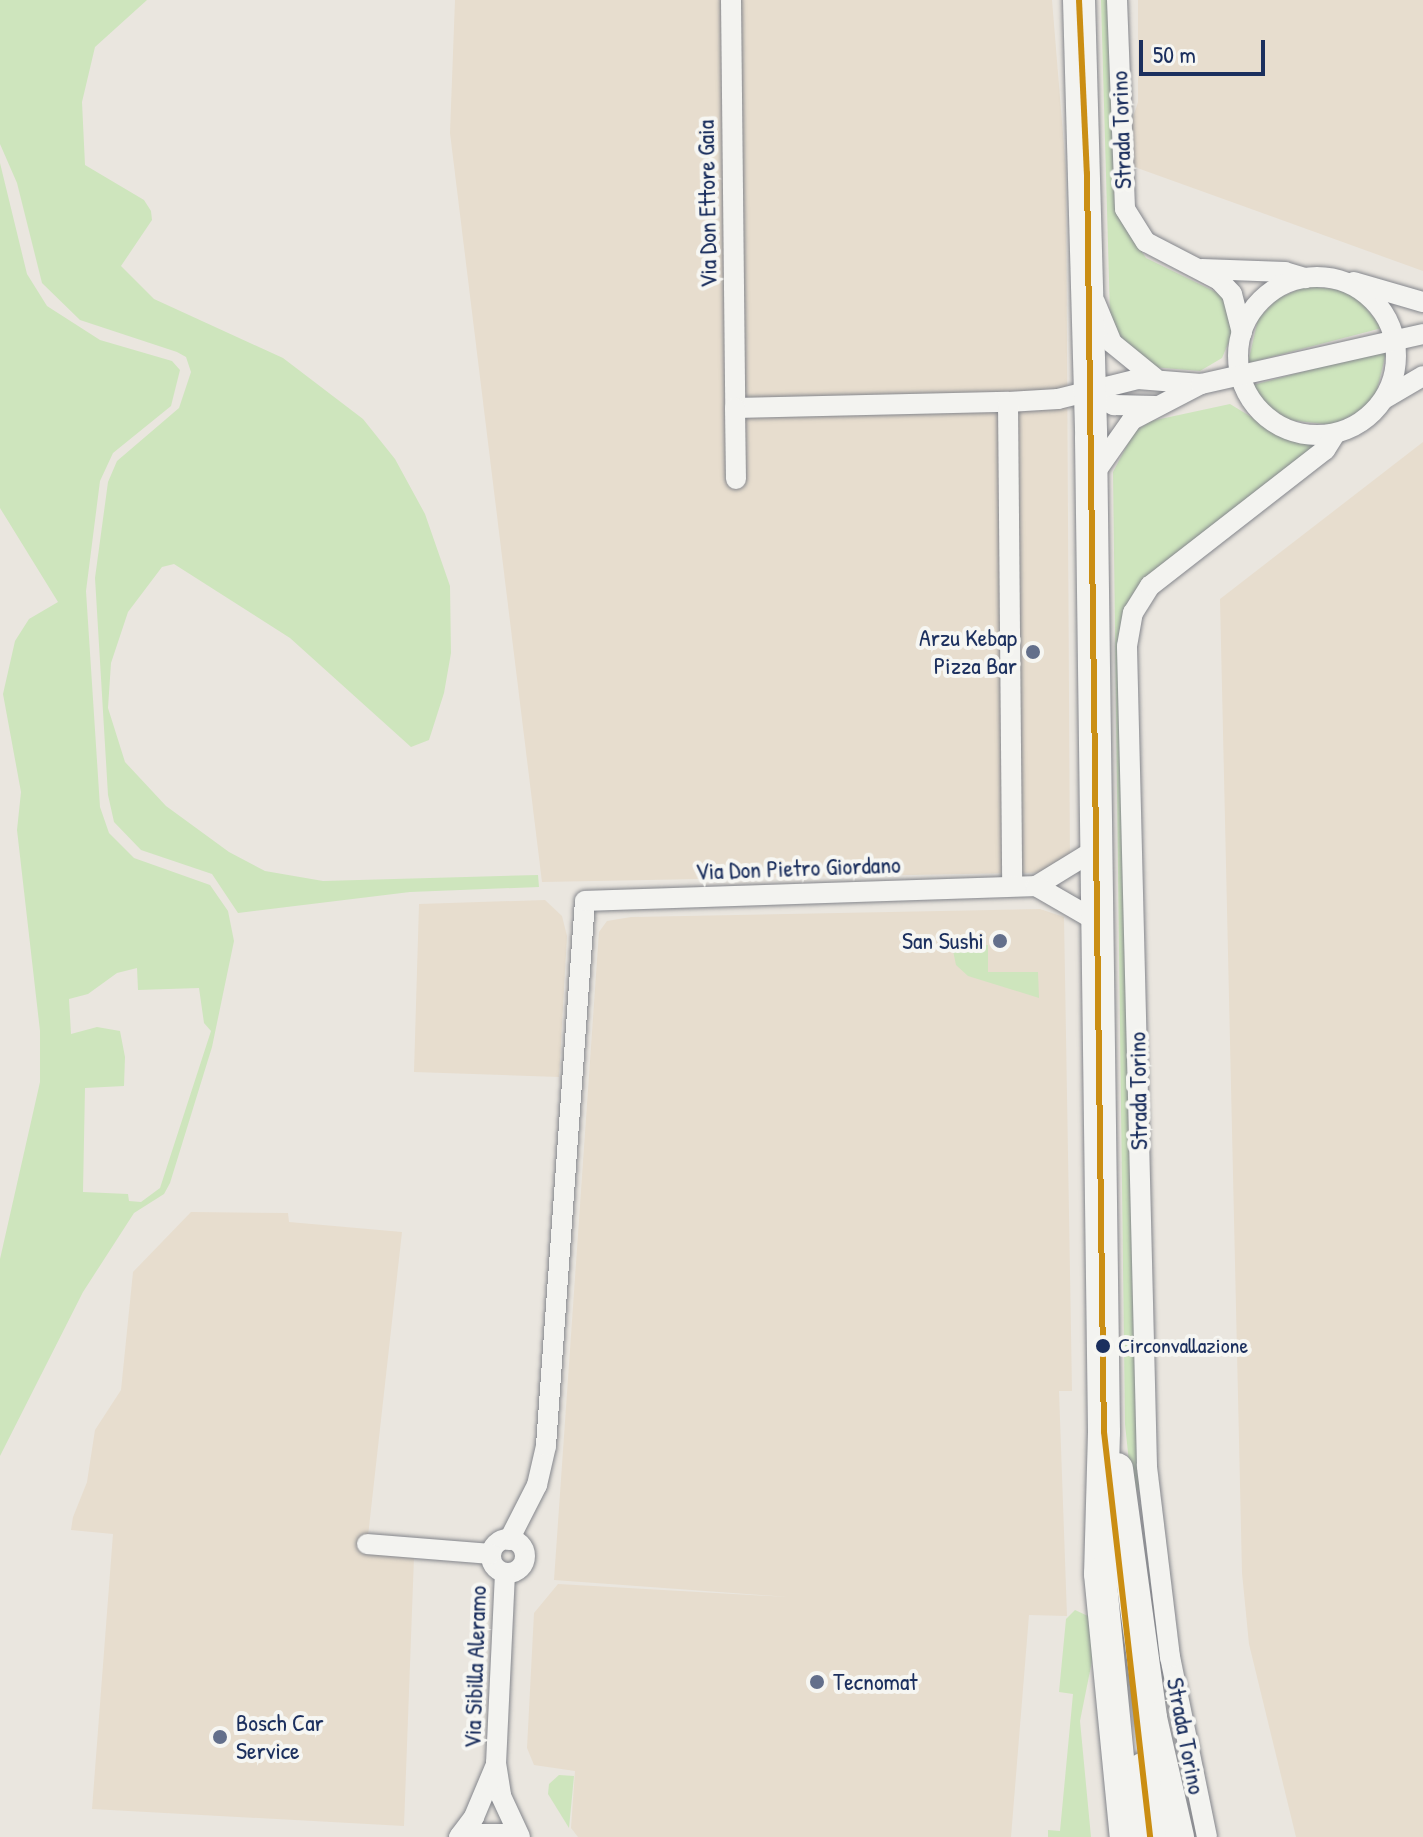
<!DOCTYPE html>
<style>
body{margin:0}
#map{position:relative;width:1423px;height:1837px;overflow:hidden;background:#eae6df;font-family:"Patrick Hand",sans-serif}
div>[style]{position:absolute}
.built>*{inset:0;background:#e7ddce}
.green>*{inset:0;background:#cee5bd}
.roads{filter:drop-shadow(0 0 2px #84868c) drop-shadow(0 0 2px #84868c)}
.minor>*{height:20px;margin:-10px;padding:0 10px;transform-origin:10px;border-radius:10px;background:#f3f3f0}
.minor>.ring{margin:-10px;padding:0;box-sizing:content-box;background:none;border:20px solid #f3f3f0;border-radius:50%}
.tertiary>*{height:26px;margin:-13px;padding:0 13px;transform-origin:13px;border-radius:13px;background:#f3f3f0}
.primary>*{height:32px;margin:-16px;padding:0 16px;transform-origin:16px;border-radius:16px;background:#f3f3f0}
.bus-1>*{height:6px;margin:-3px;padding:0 3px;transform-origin:3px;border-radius:3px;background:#cb8e13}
.dots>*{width:22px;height:22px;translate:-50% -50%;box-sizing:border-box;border:4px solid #f6f6f2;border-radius:50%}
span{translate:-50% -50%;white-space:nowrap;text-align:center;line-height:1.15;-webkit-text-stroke:8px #f6f6f2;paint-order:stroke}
.bus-label{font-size:22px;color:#1b2f5e}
.left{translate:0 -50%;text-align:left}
.street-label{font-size:24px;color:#1b2f5e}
.poi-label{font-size:24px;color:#1b2f5e}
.right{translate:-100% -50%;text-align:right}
.scale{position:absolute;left:1139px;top:40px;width:126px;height:36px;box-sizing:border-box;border:4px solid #1b2f5e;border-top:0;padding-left:10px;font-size:24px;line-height:28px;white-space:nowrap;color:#1b2f5e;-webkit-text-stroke:6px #f6f6f2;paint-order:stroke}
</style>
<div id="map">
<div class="built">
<div style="clip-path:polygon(455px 0,1052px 0,1066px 171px,1070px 872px,542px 882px,450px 133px)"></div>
<div style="clip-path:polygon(1138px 0,1423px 0,1423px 271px,1129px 165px,1128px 132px,1138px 102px)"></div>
<div style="clip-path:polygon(1423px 442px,1423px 1837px,1296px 1837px,1249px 1644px,1242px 1573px,1220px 599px)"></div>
<div style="clip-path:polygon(545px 900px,562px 916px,567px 936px,559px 1077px,414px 1072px,419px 904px)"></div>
<div style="clip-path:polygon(1040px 909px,1064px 917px,1072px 1391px,1059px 1391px,1067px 1616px,1029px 1615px,1011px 1837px,578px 1837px,571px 1828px,575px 1771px,534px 1765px,527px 1748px,534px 1613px,558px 1584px,788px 1597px,554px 1580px,599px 932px,607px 921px,631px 917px)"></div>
<div style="clip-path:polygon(191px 1212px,288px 1213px,289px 1222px,402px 1232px,366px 1554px,414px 1557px,404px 1826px,92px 1809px,113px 1534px,71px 1530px,73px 1517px,87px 1482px,95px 1430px,121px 1390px,133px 1272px)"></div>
</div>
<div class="green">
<div style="clip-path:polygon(0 0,147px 0,95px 47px,82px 102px,85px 165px,144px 200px,151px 211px,152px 220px,121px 266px,154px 299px,283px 358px,363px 419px,395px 459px,425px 514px,450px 586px,451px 653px,444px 693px,429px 740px,411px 747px,290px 638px,174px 564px,162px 567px,128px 612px,111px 663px,108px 708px,125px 762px,166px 806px,229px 852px,265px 871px,323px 881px,538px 875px,539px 887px,410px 892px,238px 913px,212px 874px,141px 850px,114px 822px,108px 795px,95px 578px,108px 482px,117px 461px,179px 408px,191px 372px,186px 357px,177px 352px,80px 320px,42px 283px,17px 183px,0 144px)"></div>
<div style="clip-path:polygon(1101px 0,1108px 0,1115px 210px,1146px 258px,1224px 296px,1233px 332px,1222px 358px,1200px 371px,1152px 367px,1126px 349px,1110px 314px)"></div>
<div style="clip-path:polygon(evenodd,0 163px,27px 274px,47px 306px,100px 340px,172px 361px,180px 370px,171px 406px,113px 453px,100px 481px,86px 591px,100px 807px,109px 833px,134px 858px,210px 885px,228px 911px,234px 941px,212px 1047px,170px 1183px,164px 1194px,134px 1213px,83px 1292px,0 1456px,0 1259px,40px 1082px,40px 1031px,17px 830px,21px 792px,3px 694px,15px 641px,29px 619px,58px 602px,0 508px,0 163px,137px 968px,138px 990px,199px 988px,204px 1023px,211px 1031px,160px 1188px,141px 1202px,129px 1201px,128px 1194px,83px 1192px,85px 1088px,124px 1086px,125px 1057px,120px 1031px,97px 1027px,71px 1034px,69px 999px,88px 994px,117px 973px,137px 968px)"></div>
<div style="clip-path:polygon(1306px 286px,1341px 290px,1358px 298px,1382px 328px,1248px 363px,1258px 319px,1277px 299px)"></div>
<div style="clip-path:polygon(1387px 349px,1376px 394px,1364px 409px,1333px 425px,1288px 420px,1265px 404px,1253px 385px)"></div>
<div style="clip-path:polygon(1230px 404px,1286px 438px,1321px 443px,1159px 568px,1119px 646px,1136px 1424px,1142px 1489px,1132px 1491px,1125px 1424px,1113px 472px,1134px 432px,1151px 421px)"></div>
<div style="clip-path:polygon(988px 945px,988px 972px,1038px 972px,1039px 998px,968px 976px,956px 965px,952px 946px)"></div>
<div style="clip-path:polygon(1075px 1610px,1090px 1617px,1094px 1651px,1080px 1721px,1091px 1837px,1048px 1837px,1048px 1830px,1060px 1831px,1073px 1694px,1059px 1692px,1066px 1619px)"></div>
<div style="clip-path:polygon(559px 1775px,574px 1776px,569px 1828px,548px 1794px,549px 1784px)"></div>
</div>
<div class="roads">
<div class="minor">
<div style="left:731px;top:0;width:408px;rotate:89.4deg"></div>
<div style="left:735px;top:408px;width:273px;rotate:-1.3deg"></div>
<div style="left:1008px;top:402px;width:50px;rotate:-3.4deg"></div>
<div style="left:1058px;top:399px;width:82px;rotate:-14deg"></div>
<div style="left:1138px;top:379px;width:63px;rotate:4.5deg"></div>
<div style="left:1117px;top:0;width:209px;rotate:87.8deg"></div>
<div style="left:1125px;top:209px;width:39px;rotate:58deg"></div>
<div style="left:1146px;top:242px;width:82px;rotate:27.5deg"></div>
<div style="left:1219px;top:280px;width:19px;rotate:47deg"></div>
<div style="left:1232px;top:294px;width:40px;rotate:75.6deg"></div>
<div style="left:1202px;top:269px;width:83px;rotate:2.1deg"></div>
<div style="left:1285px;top:272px;width:21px;rotate:17deg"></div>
<div class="ring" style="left:1238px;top:277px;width:138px;height:138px"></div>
<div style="left:1354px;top:282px;width:72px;rotate:16.2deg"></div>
<div style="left:1095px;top:302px;width:44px;rotate:67.5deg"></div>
<div style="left:1112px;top:343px;width:55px;rotate:39.1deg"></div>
<div style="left:1090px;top:393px;width:27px;rotate:27deg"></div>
<div style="left:1114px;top:405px;width:41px;rotate:1.4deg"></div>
<div style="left:1384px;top:399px;width:45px;rotate:-30.5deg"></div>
<div style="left:1008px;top:402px;width:484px;rotate:89.5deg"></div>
<div style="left:735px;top:408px;width:71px;rotate:89.2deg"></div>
<div style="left:1094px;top:474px;width:66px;rotate:-54.9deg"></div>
<div style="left:1132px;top:420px;width:78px;rotate:-27.6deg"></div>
<div style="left:1201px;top:384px;width:228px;rotate:-12.7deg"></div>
<div style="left:1036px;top:886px;width:67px;rotate:-31.6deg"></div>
<div class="ring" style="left:491px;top:1539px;width:14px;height:14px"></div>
<div style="left:509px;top:1540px;width:62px;rotate:-63deg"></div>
<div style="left:537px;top:1485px;width:40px;rotate:-77deg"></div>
<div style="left:546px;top:1446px;width:546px;rotate:-85.91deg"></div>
<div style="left:585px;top:901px;width:451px;rotate:-1.9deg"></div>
<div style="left:1036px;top:886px;width:68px;rotate:30deg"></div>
<div style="left:367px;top:1544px;width:124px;rotate:4.6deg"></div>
<div style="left:505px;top:1573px;width:190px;rotate:92.7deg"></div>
<div style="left:496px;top:1763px;width:33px;rotate:81deg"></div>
<div style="left:501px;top:1796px;width:45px;rotate:65.1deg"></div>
<div style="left:459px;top:1837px;width:25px;rotate:-53deg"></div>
<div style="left:474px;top:1817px;width:54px;rotate:-67.2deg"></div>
<div style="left:1207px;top:1837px;width:184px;rotate:-101.6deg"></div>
<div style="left:1170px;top:1657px;width:192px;rotate:-96.9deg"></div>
<div style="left:1147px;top:1466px;width:820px;rotate:-91.4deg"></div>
<div style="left:1127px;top:646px;width:34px;rotate:-80deg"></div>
<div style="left:1133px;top:613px;width:32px;rotate:-58deg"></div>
<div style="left:1150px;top:586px;width:222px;rotate:-37.9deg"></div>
<div style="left:1325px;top:450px;width:19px;rotate:-58deg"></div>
</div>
<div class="tertiary">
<div style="left:463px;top:1837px;width:44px"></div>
</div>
<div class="primary">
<div style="left:1079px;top:0;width:438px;rotate:88.4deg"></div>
<div style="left:1091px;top:438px;width:994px;rotate:89.25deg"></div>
<div style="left:1104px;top:1432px;width:142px;rotate:91.6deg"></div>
<div style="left:1100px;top:1574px;width:264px;rotate:84.4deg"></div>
<div style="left:1117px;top:1469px;width:251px;rotate:82.2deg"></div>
<div style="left:1151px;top:1718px;width:122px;rotate:77.2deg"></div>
<div style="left:1143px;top:1769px;width:68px;rotate:84.1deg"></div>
</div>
</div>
<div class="bus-1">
<div style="left:1079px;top:0;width:173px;rotate:87.4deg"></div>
<div style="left:1087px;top:173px;width:1259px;rotate:89.23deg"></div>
<div style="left:1104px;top:1432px;width:408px;rotate:83.5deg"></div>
</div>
<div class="dots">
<div style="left:1033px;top:652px;background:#636f8b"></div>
<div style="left:1000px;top:941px;background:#636f8b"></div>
<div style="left:1103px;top:1346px;background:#1b2f5e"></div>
<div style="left:817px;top:1682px;background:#636f8b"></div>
<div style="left:220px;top:1737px;background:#636f8b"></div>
</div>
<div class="bus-label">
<span class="left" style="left:1118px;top:1346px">Circonvallazione</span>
</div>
<div class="street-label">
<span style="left:1121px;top:130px;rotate:-92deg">Strada Torino</span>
<span style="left:707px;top:204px;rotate:-91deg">Via Don Ettore Gaia</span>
<span style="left:798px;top:868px;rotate:-2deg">Via Don Pietro Giordano</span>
<span style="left:1138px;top:1091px;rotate:-91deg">Strada Torino</span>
<span style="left:475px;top:1667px;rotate:-88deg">Via Sibilla Aleramo</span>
<span style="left:1186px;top:1736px;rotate:79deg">Strada Torino</span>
</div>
<div class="poi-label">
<span class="right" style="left:1017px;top:652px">Arzu Kebap<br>Pizza Bar</span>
<span class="right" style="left:984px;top:941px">San Sushi</span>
<span class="left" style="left:833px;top:1682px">Tecnomat</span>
<span class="left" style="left:236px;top:1737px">Bosch Car<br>Service</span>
</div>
<div class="scale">50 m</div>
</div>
